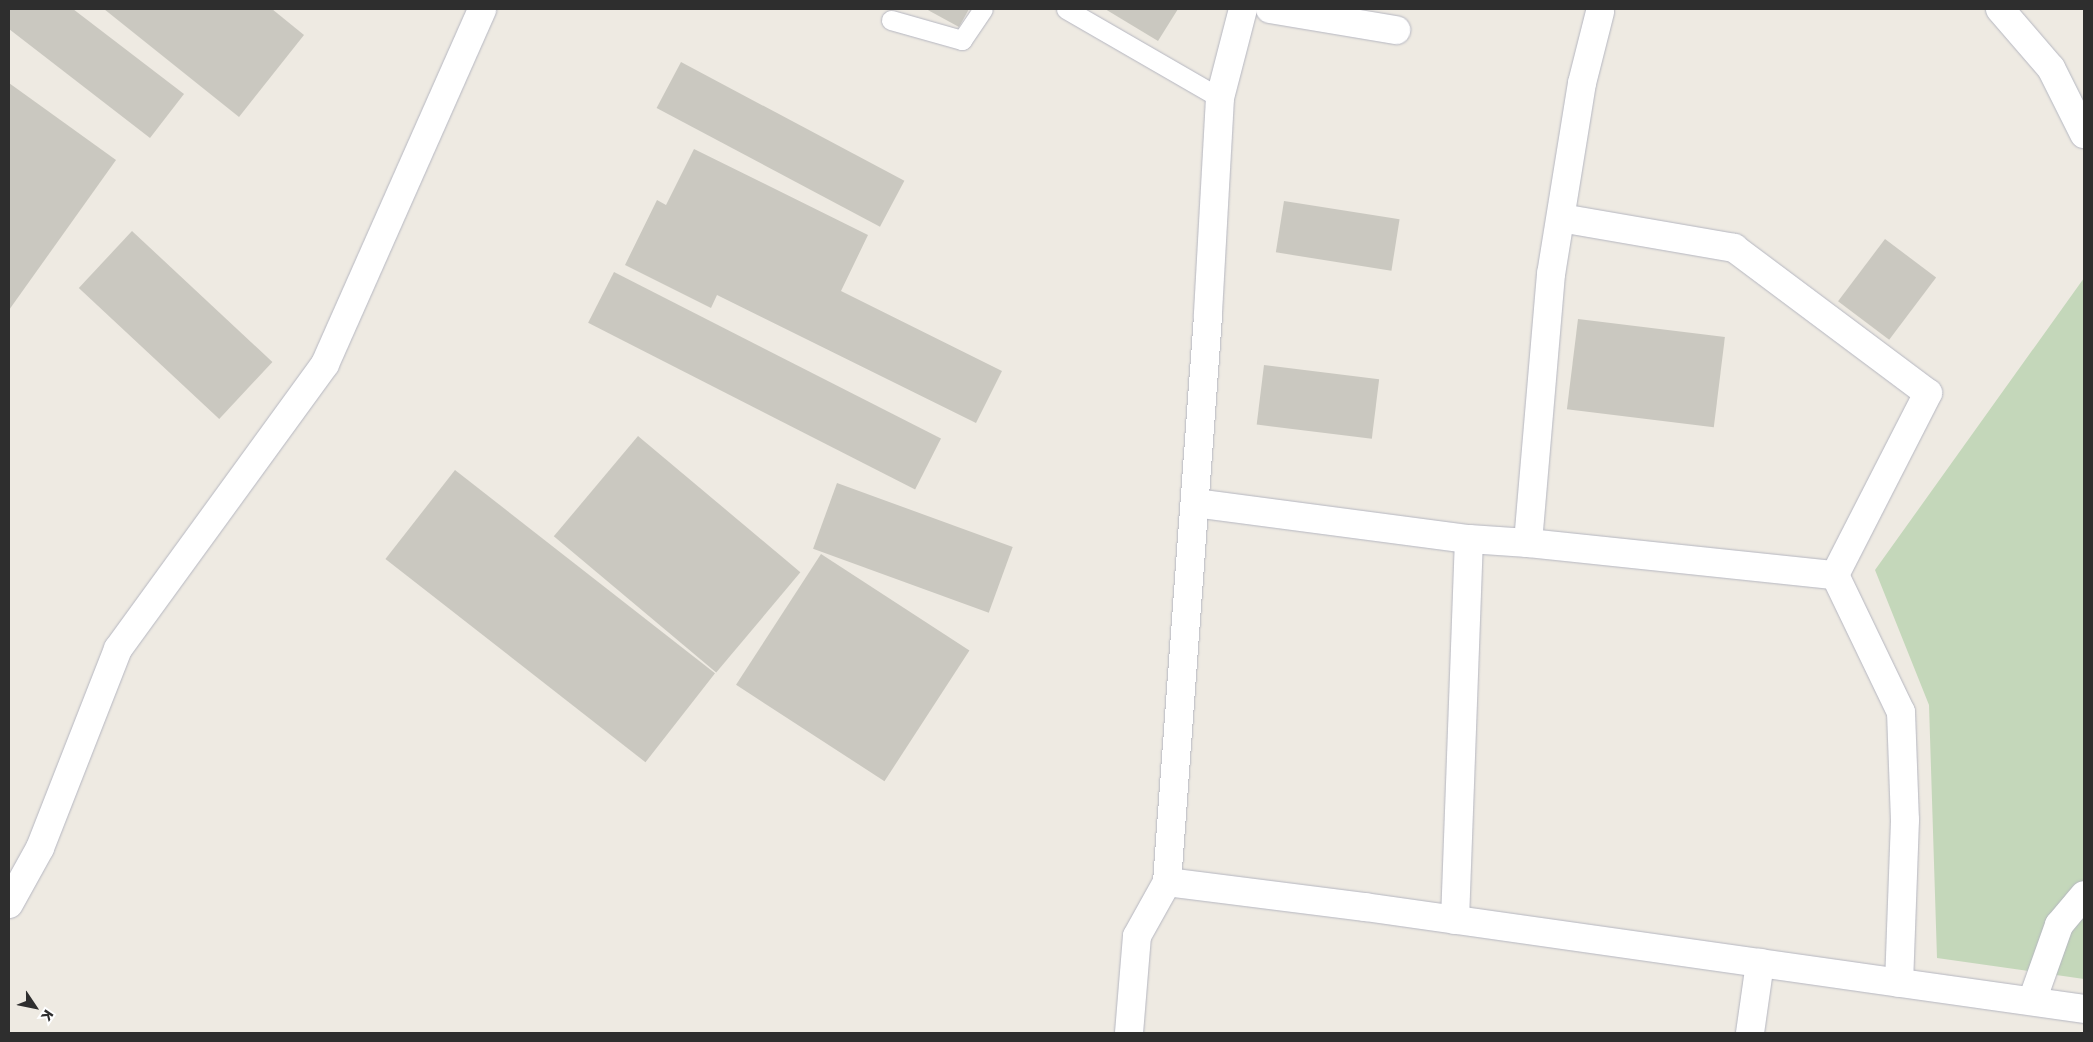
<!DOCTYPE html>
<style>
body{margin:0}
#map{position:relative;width:2093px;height:1042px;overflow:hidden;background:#eeeae2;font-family:Jost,sans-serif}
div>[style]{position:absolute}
.cemetery>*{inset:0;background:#c4d7ba}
.building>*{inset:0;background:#cac8c0;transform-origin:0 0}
.roads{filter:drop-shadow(0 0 1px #b5b6c0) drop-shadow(0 0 1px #b5b6c0)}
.lane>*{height:19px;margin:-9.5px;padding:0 9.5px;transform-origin:9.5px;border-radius:9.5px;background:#fff}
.street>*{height:28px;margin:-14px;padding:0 14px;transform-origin:14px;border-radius:14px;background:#fff}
span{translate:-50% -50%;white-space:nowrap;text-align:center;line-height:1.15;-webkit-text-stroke:4px #fff;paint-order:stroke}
.frame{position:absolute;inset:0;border:10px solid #2e2e2e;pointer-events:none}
.north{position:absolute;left:10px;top:982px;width:50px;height:50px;-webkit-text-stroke:4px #fff;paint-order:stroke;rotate:124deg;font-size:14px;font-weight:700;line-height:20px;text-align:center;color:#2e2e2e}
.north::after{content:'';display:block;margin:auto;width:18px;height:22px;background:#2e2e2e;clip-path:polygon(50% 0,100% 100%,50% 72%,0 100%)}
</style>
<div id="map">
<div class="cemetery">
<div style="clip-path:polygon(2084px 278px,2084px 979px,1937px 958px,1929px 705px,1875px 570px)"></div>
</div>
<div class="building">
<div style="clip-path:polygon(9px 9px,73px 9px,184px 94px,150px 138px,9px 29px)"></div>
<div style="clip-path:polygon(104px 9px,272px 9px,304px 35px,239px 117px)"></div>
<div style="clip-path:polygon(926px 9px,969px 9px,959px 27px)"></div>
<div style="clip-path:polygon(1105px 9px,1178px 9px,1158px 41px)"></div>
<div style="left:681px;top:62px;width:253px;height:52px;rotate:28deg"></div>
<div style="clip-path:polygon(9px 83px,116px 160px,9px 310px)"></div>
<div style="clip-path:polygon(694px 149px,868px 235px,841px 291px,1002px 371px,976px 423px,717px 295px,711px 308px,625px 265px,657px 200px,666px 205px)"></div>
<div style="left:1284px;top:201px;width:117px;height:52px;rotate:9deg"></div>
<div style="left:132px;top:231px;width:192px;height:78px;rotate:43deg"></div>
<div style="left:1885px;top:239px;width:64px;height:78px;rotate:37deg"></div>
<div style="left:614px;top:272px;width:367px;height:57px;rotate:27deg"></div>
<div style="left:1578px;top:319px;width:148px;height:91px;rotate:7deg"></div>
<div style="left:1264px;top:365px;width:116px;height:60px;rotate:7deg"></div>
<div style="left:638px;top:436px;width:212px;height:131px;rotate:40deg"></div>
<div style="left:455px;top:470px;width:330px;height:113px;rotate:38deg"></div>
<div style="left:837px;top:483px;width:187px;height:70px;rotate:20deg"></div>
<div style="left:821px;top:554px;width:177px;height:156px;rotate:33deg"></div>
</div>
<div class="roads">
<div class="lane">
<div style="left:1066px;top:9px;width:178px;rotate:30deg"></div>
<div style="left:891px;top:20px;width:74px;rotate:15.7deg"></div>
<div style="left:962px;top:40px;width:37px;rotate:-56deg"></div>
</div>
<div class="street">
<div style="left:1243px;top:9px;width:92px;rotate:104.5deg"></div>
<div style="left:1220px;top:98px;width:218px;rotate:93.2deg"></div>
<div style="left:1208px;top:316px;width:567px;rotate:94.14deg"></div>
<div style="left:1167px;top:882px;width:200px;rotate:7.2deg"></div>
<div style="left:1365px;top:907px;width:726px;rotate:8.07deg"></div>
<div style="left:1270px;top:9px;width:128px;rotate:9.5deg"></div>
<div style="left:2000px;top:9px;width:78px;rotate:49.2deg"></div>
<div style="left:2051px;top:68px;width:74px;rotate:63.4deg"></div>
<div style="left:1600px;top:12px;width:73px;rotate:104.2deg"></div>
<div style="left:1582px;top:83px;width:193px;rotate:99.2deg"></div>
<div style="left:1551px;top:274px;width:270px;rotate:94.9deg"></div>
<div style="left:1528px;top:543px;width:309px;rotate:6deg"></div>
<div style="left:1835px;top:575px;width:152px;rotate:64.3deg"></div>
<div style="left:1901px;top:712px;width:108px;rotate:87.9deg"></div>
<div style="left:1905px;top:820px;width:163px;rotate:92.1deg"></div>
<div style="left:1561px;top:218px;width:176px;rotate:9.8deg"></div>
<div style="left:1734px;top:248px;width:242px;rotate:36.8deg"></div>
<div style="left:1928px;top:393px;width:204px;rotate:117.1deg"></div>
<div style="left:1195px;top:503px;width:276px;rotate:7.5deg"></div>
<div style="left:1469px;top:539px;width:59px;rotate:3.9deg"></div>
<div style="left:9px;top:904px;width:64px;rotate:-61deg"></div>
<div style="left:40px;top:848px;width:214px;rotate:-68.6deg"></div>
<div style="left:118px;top:649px;width:352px;rotate:-54deg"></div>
<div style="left:325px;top:364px;width:388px;rotate:-66.1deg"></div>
<div style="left:1455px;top:920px;width:381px;rotate:-87.9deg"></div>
<div style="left:2032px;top:1001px;width:81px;rotate:-70.4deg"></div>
<div style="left:2059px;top:925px;width:39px;rotate:-50deg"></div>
<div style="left:1129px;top:1033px;width:97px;rotate:-85.3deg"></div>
<div style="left:1137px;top:936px;width:62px;rotate:-60.9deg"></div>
<div style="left:1750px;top:1033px;width:71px;rotate:-81.9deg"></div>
</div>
</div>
<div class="frame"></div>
<div class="north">K</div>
</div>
